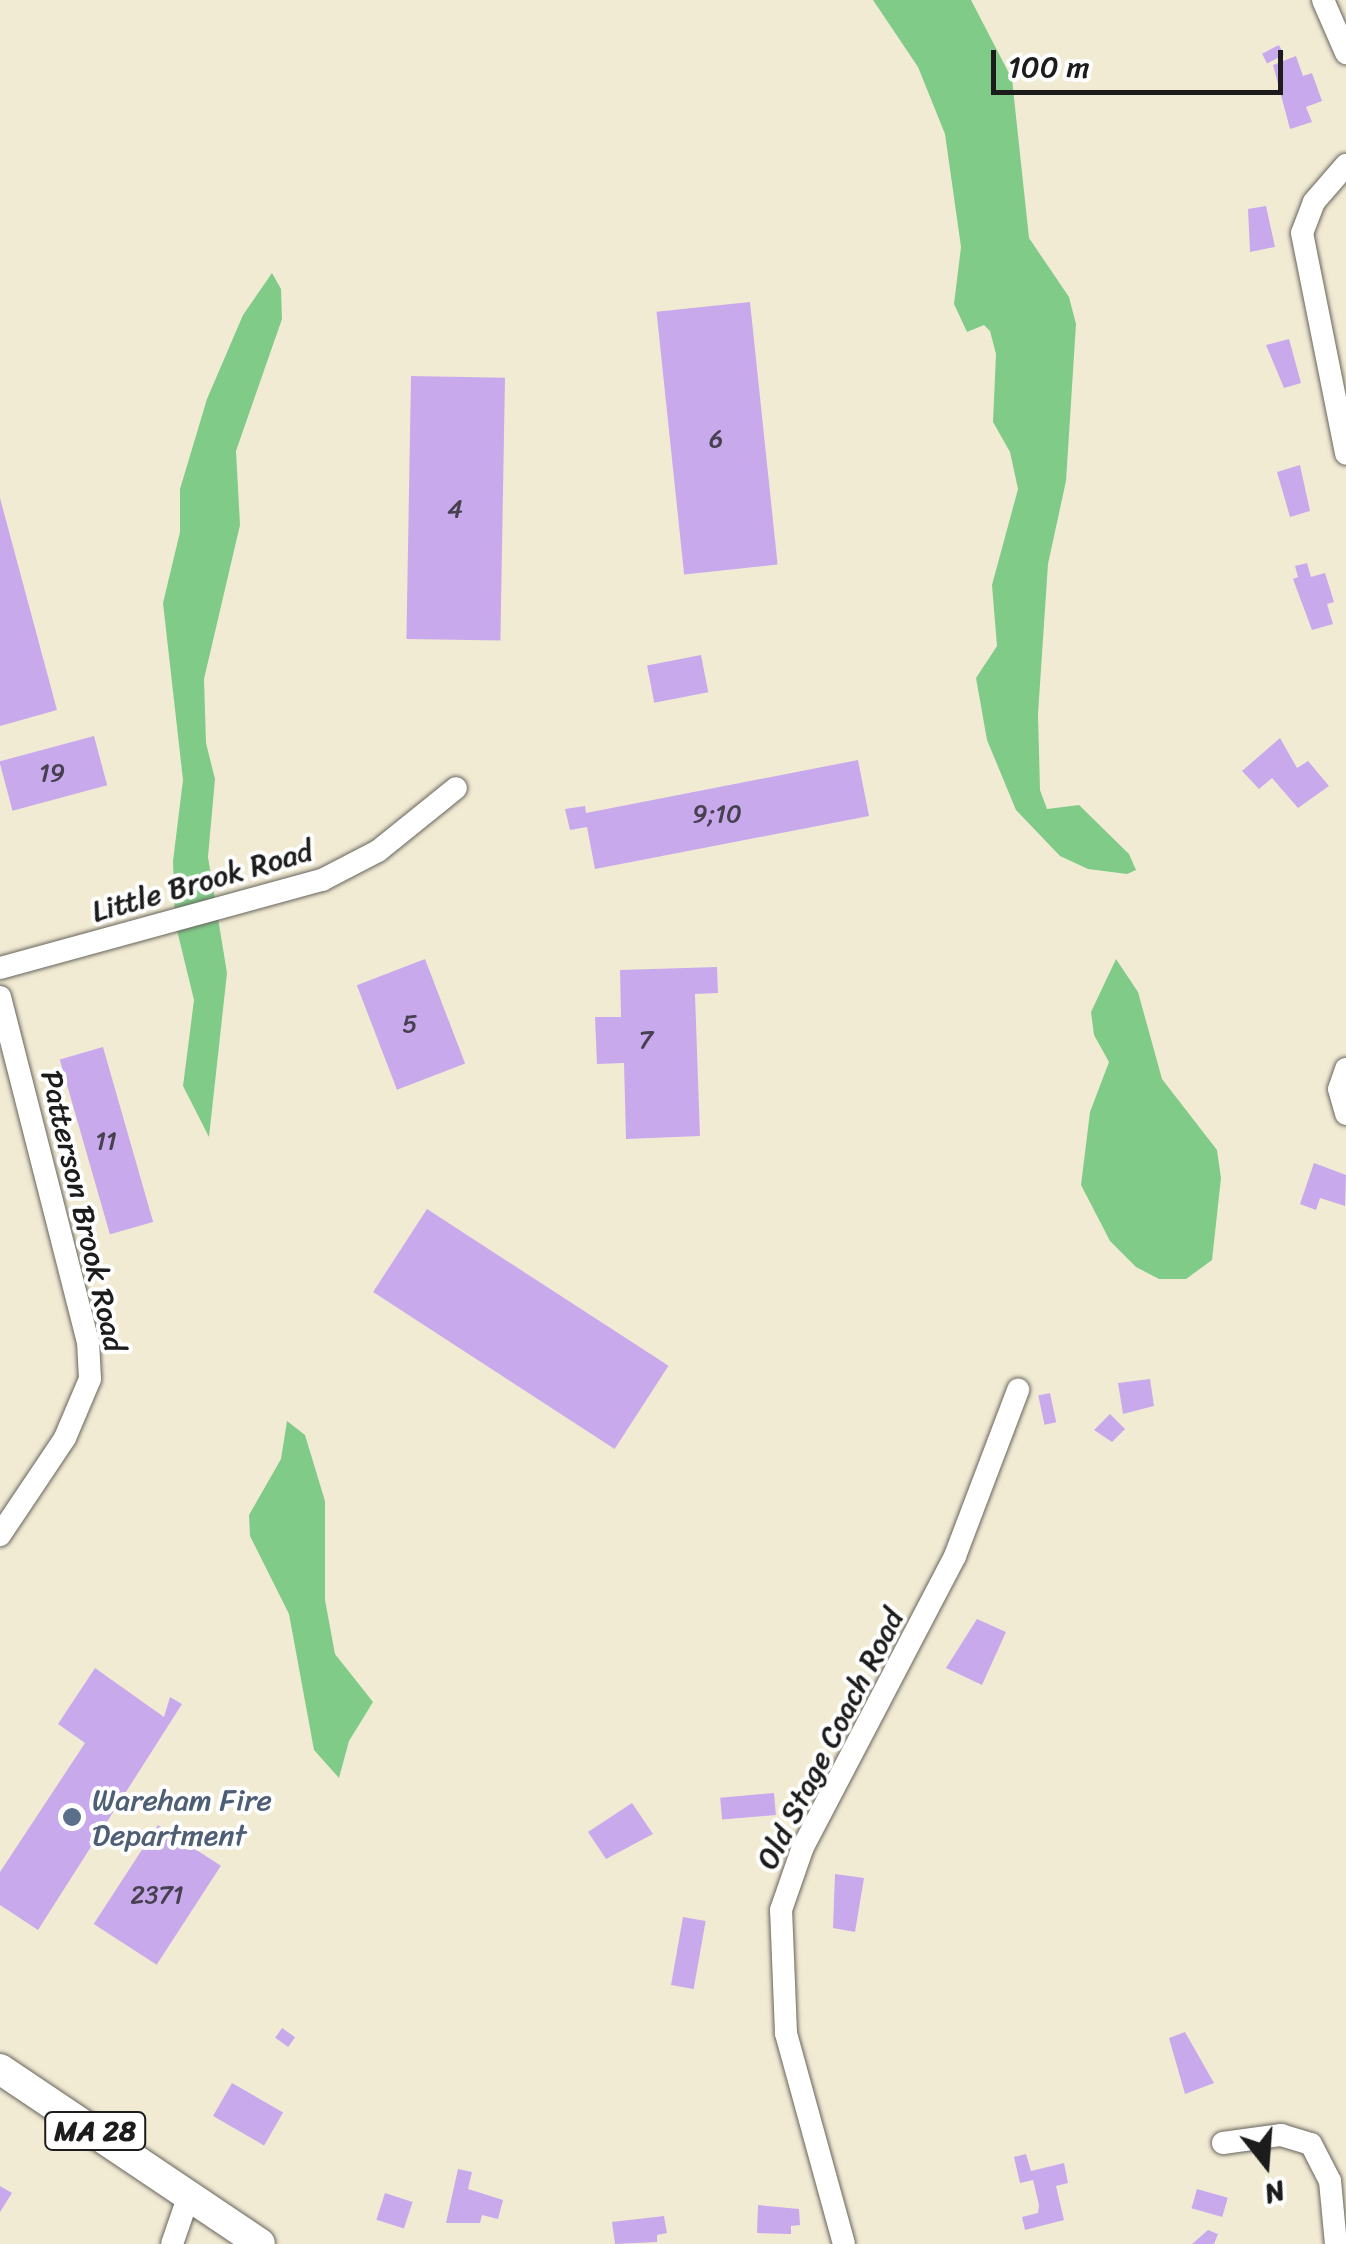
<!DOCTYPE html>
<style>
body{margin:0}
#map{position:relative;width:1346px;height:2244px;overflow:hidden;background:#f2ebd4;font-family:Sriracha,sans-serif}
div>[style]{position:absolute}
.green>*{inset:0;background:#81cb88}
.building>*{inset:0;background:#c8aaec;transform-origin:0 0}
.roads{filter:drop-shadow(0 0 2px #67645c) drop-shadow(0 0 2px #67645c)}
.minor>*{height:22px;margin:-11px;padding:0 11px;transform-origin:11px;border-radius:11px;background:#fff}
.major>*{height:30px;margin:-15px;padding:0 15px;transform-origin:15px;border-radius:15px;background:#fff}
.dots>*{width:28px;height:28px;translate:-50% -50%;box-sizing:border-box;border:5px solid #fff;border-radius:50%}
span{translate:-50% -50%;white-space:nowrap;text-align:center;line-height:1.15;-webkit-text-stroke:8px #fff;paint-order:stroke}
.number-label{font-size:25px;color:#474050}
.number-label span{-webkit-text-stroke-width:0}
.shield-label span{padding:2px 8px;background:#fff;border:2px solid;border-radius:8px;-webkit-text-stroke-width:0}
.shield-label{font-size:28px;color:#1c1c1c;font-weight:700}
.street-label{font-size:30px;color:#1c1c1c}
.service-label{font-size:30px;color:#4e5e75}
.left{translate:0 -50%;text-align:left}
.north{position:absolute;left:1216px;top:2114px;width:100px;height:100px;-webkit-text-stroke:8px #fff;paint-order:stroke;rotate:163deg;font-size:28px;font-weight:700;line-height:40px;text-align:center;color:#1c1c1c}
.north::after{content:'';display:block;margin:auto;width:35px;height:45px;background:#1c1c1c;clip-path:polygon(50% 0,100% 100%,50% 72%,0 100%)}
.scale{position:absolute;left:991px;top:50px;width:292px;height:45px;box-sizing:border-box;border:5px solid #1c1c1c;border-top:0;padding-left:12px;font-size:30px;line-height:35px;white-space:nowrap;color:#1c1c1c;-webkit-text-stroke:8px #fff;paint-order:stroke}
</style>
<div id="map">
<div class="green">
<div style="clip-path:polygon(873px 0,971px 0,1012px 79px,1029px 238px,1069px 297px,1076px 324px,1066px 481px,1048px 564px,1038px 714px,1040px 790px,1047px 809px,1079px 805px,1129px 854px,1136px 870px,1127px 874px,1088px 869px,1060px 856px,1016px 810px,987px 740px,976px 678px,997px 646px,992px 585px,1018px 489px,1010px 452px,993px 422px,996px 354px,990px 331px,984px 325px,967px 332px,954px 304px,961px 247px,945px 134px,918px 67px)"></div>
<div style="clip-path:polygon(272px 273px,281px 289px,282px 319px,236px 451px,240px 525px,204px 679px,206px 743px,215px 779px,208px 857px,227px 973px,209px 1137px,183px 1086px,194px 1000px,175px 922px,173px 861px,183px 780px,163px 603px,180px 532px,180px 489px,207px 399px,243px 315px)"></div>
<div style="clip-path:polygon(1116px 959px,1138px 992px,1162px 1079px,1217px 1150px,1221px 1178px,1212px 1260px,1186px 1279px,1159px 1279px,1136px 1267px,1110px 1241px,1081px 1185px,1090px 1112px,1109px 1062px,1094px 1035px,1091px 1012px)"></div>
<div style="clip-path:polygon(287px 1421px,305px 1435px,325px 1501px,325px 1600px,335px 1654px,373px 1702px,349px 1741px,339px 1778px,314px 1750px,289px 1614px,250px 1536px,249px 1515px,281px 1459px)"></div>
</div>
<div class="building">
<div style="left:1279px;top:45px;width:11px;height:19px;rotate:63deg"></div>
<div style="clip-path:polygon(1296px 56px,1303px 76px,1312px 73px,1322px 101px,1306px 107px,1312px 122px,1290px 129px,1273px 65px)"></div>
<div style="clip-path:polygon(1266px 206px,1275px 247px,1250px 252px,1248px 209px)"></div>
<div style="left:750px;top:302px;width:264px;height:94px;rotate:84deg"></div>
<div style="clip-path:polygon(1289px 339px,1301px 383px,1284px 388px,1266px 345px)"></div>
<div style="left:411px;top:376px;width:94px;height:263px;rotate:1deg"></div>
<div style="clip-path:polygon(1300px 465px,1310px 511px,1290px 517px,1277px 472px)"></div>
<div style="clip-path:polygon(0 498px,57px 710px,0 726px)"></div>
<div style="clip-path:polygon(1307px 563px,1311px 577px,1325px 573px,1334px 602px,1327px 604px,1333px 624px,1312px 630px,1293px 579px,1298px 577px,1295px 566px)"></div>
<div style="left:701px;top:655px;width:38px;height:55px;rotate:79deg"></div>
<div style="left:94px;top:736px;width:51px;height:98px;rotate:75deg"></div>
<div style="clip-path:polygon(1280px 738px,1297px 768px,1308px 761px,1329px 786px,1298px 808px,1272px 778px,1259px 789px,1242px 771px)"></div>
<div style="clip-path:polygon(858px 760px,869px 816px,595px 869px,587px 827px,570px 830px,565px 809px,585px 806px,586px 813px)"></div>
<div style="left:425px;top:959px;width:112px;height:73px;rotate:69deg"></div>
<div style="clip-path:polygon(717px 967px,718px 993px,695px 994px,700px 1136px,626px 1139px,624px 1063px,597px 1064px,595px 1017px,621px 1017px,620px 970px)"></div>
<div style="left:103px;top:1047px;width:182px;height:45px;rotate:74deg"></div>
<div style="clip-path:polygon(1314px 1163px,1346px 1175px,1345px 1206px,1320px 1198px,1316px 1210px,1300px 1204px)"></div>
<div style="left:427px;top:1209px;width:288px;height:99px;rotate:33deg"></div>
<div style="clip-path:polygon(1150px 1379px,1154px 1406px,1123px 1414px,1118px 1383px)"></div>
<div style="left:1050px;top:1393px;width:30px;height:12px;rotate:78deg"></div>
<div style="clip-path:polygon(1110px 1414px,1125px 1429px,1112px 1442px,1094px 1430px)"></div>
<div style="clip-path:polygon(977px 1619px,1006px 1632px,982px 1685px,946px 1668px)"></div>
<div style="clip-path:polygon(95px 1668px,164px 1717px,170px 1697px,182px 1704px,38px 1930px,0 1905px,0 1872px,85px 1743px,58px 1724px)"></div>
<div style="left:774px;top:1793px;width:22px;height:54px;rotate:85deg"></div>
<div style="clip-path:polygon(632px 1803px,653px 1834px,606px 1859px,588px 1832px)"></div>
<div style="left:158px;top:1825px;width:75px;height:118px;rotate:33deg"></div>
<div style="clip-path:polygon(835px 1874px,864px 1878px,855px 1932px,833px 1928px)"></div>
<div style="left:683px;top:1917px;width:23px;height:69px;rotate:10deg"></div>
<div style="left:282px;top:2028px;width:16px;height:12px;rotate:35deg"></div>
<div style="clip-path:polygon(1185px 2032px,1214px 2083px,1185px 2094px,1169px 2038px)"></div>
<div style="left:232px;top:2083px;width:59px;height:38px;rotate:30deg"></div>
<div style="clip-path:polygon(1026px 2154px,1031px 2171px,1064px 2163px,1068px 2183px,1056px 2186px,1064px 2220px,1025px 2230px,1022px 2217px,1038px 2213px,1039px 2205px,1033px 2180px,1020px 2183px,1014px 2157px)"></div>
<div style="clip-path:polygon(458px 2169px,472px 2172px,468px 2189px,503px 2200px,498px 2219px,482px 2215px,480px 2223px,446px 2223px)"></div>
<div style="clip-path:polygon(0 2186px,12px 2193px,0 2212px)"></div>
<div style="left:1197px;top:2189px;width:32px;height:20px;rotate:16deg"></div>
<div style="left:385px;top:2193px;width:29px;height:28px;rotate:18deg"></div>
<div style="clip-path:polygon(758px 2205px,799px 2209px,800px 2225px,791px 2226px,791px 2234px,757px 2233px)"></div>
<div style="clip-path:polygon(664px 2216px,667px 2233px,657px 2235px,657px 2242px,615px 2244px,612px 2222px)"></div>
<div style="clip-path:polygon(1208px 2230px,1218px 2234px,1214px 2244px,1192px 2244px)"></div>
</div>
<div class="roads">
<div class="minor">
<div style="left:1323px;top:0;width:58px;rotate:66.5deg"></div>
<div style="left:1346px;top:165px;width:49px;rotate:130.9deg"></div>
<div style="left:1314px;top:202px;width:33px;rotate:111deg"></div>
<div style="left:1302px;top:233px;width:225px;rotate:78.7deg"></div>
<div style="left:0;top:968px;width:334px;rotate:-15.3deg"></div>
<div style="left:322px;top:880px;width:63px;rotate:-27.4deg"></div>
<div style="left:378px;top:851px;width:100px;rotate:-38.9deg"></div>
<div style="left:0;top:997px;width:355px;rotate:75.7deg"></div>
<div style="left:88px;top:1341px;width:38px;rotate:87deg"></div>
<div style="left:90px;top:1379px;width:64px;rotate:113deg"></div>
<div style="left:65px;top:1438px;width:117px;rotate:123.8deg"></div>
<div style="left:1346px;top:1069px;width:21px;rotate:109deg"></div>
<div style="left:1339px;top:1089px;width:26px;rotate:74deg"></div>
<div style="left:1223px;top:2143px;width:59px;rotate:-7.9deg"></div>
<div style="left:1281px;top:2135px;width:31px;rotate:17deg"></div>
<div style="left:1311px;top:2144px;width:42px;rotate:62.8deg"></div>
<div style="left:1330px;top:2181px;width:63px;rotate:84.6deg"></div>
<div style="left:172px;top:2244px;width:52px;rotate:-70.9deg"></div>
<div style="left:844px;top:2244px;width:219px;rotate:-105.4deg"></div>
<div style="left:786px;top:2033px;width:123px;rotate:-92.3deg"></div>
<div style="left:781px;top:1910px;width:67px;rotate:-70.8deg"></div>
<div style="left:803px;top:1847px;width:328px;rotate:-62.4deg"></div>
<div style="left:955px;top:1556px;width:178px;rotate:-69.2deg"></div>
</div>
<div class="major">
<div style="left:0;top:2069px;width:313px;rotate:33.9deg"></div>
</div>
</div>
<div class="dots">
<div style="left:72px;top:1817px;background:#5c6f8a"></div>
</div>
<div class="number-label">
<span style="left:716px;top:439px">6</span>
<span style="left:455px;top:509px">4</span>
<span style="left:52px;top:773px">19</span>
<span style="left:717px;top:814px">9;10</span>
<span style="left:410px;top:1024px">5</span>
<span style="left:646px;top:1040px">7</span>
<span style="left:106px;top:1141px">11</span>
<span style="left:157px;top:1895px">2371</span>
</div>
<div class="shield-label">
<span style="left:95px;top:2131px">MA 28</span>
</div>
<div class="street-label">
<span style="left:202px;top:881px;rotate:-16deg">Little Brook Road</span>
<span style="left:83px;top:1211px;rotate:77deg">Patterson Brook Road</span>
<span style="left:830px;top:1739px;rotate:-63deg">Old Stage Coach Road</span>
</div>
<div class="service-label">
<span class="left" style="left:92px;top:1817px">Wareham Fire<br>Department</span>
</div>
<div class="north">N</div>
<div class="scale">100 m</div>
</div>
